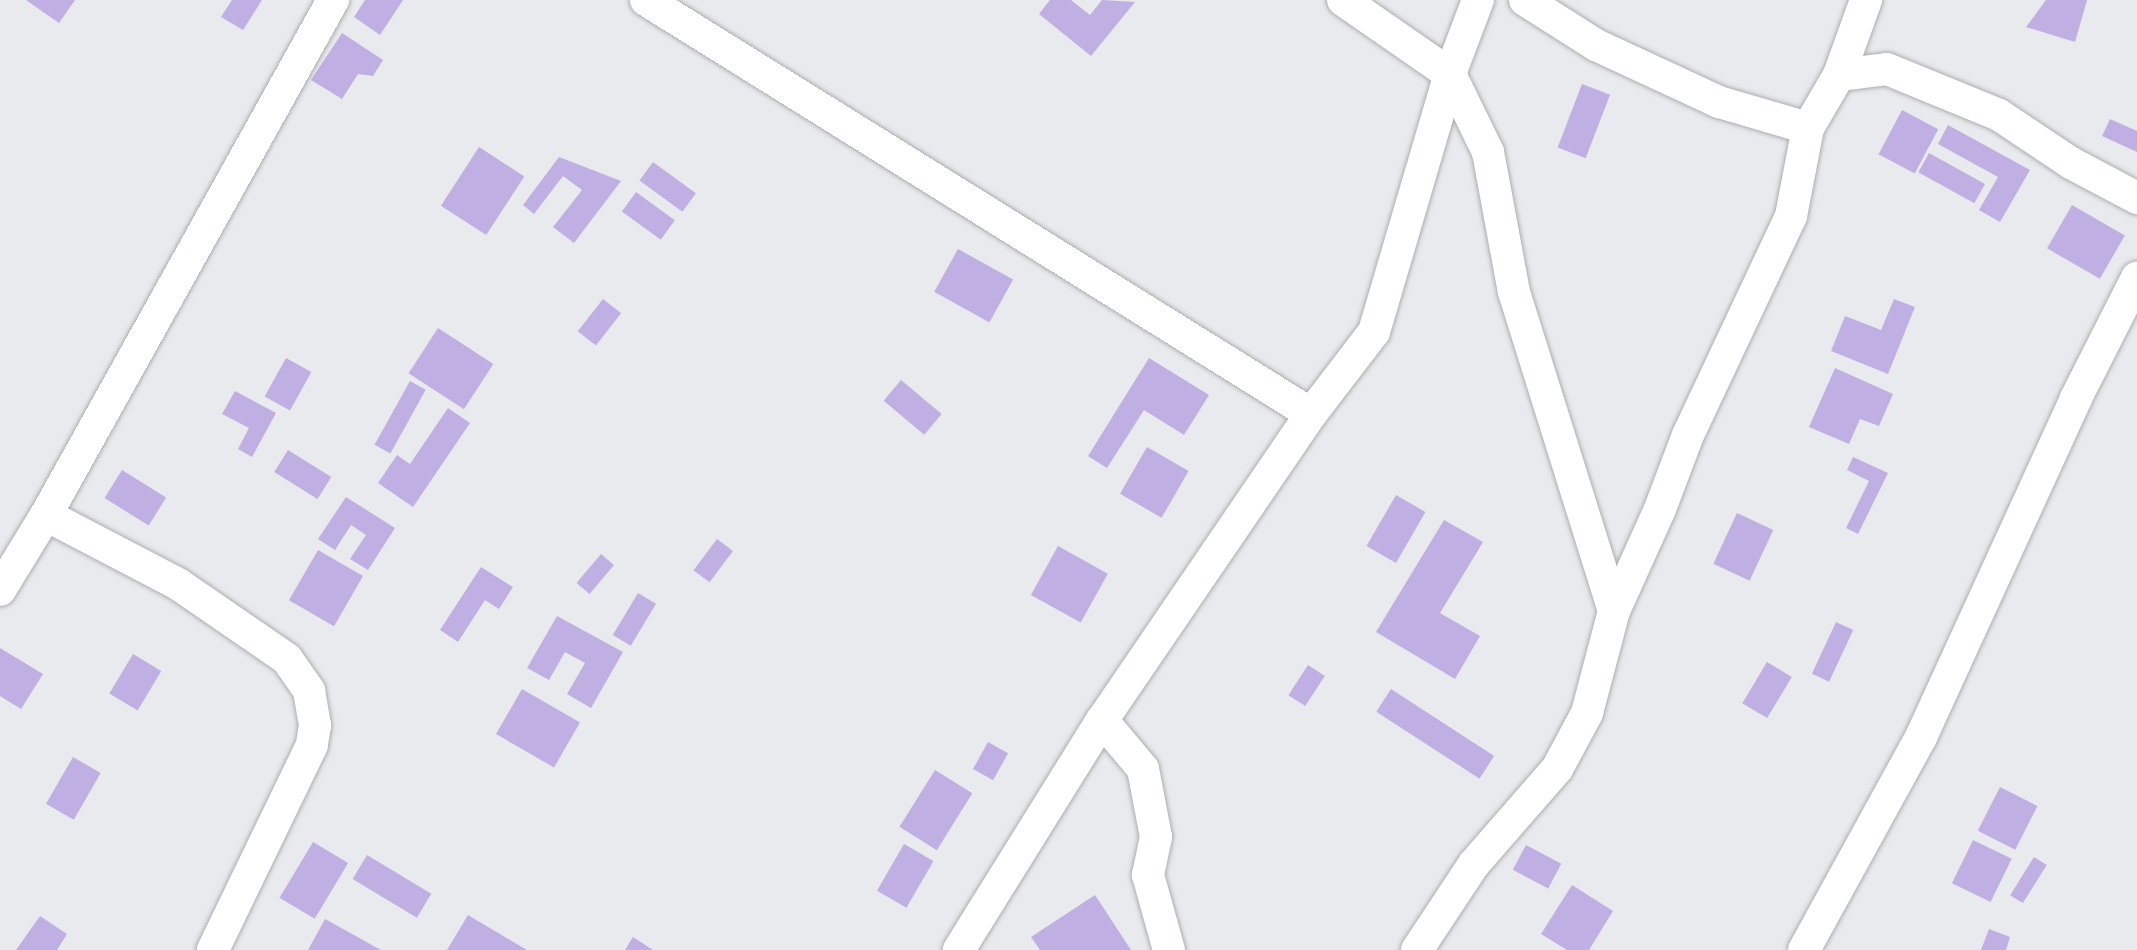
<!DOCTYPE html>
<style>
body{margin:0}
#map{position:relative;width:2137px;height:950px;overflow:hidden;background:#e9eaed;font-family:"Crimson Pro",serif}
div>[style]{position:absolute}
.building>*{inset:0;background:#c0afe3;transform-origin:0 0}
.roads{filter:drop-shadow(0 0 2px #adaeb1) drop-shadow(0 0 2px #adaeb1)}
.minor>*{height:32px;margin:-16px;padding:0 16px;transform-origin:16px;border-radius:16px;background:#fff}
span{translate:-50% -50%;white-space:nowrap;text-align:center;line-height:1.15;-webkit-text-stroke:6px #f6f7fa;paint-order:stroke}
</style>
<div id="map">
<div class="building">
<div style="clip-path:polygon(26px 0,75px 0,59px 23px)"></div>
<div style="clip-path:polygon(232px 0,262px 0,243px 30px,221px 17px)"></div>
<div style="clip-path:polygon(365px 0,403px 0,380px 35px,354px 17px)"></div>
<div style="clip-path:polygon(1050px 0,1071px 0,1090px 15px,1102px 0,1135px 2px,1091px 56px,1039px 14px)"></div>
<div style="clip-path:polygon(2046px 0,2087px 0,2075px 42px,2026px 27px)"></div>
<div style="clip-path:polygon(342px 33px,383px 60px,373px 76px,358px 74px,342px 99px,311px 80px)"></div>
<div style="left:1582px;top:84px;width:30px;height:68px;rotate:21deg"></div>
<div style="left:1902px;top:110px;width:41px;height:50px;rotate:28deg"></div>
<div style="clip-path:polygon(2110px 119px,2137px 131px,2137px 152px,2102px 136px)"></div>
<div style="clip-path:polygon(1948px 125px,2030px 170px,2000px 222px,1979px 210px,1998px 177px,1938px 144px)"></div>
<div style="left:479px;top:147px;width:54px;height:70px;rotate:33deg"></div>
<div style="left:1929px;top:153px;width:64px;height:22px;rotate:29deg"></div>
<div style="clip-path:polygon(559px 157px,621px 181px,574px 243px,553px 227px,582px 190px,563px 176px,534px 214px,523px 205px)"></div>
<div style="left:653px;top:162px;width:53px;height:23px;rotate:36deg"></div>
<div style="left:636px;top:192px;width:48px;height:24px;rotate:36deg"></div>
<div style="left:2072px;top:205px;width:61px;height:50px;rotate:30deg"></div>
<div style="left:958px;top:249px;width:63px;height:49px;rotate:29deg"></div>
<div style="left:603px;top:299px;width:23px;height:41px;rotate:38deg"></div>
<div style="clip-path:polygon(1894px 299px,1915px 307px,1888px 374px,1831px 351px,1845px 316px,1881px 330px)"></div>
<div style="left:438px;top:328px;width:66px;height:54px;rotate:33deg"></div>
<div style="left:286px;top:358px;width:29px;height:44px;rotate:29deg"></div>
<div style="clip-path:polygon(1149px 358px,1209px 395px,1184px 435px,1144px 410px,1107px 468px,1088px 456px)"></div>
<div style="clip-path:polygon(1835px 368px,1893px 394px,1879px 426px,1860px 419px,1849px 444px,1809px 427px)"></div>
<div style="left:901px;top:380px;width:53px;height:27px;rotate:40deg"></div>
<div style="left:410px;top:381px;width:18px;height:73px;rotate:29deg"></div>
<div style="clip-path:polygon(235px 391px,276px 413px,252px 457px,238px 449px,249px 428px,222px 414px)"></div>
<div style="clip-path:polygon(448px 408px,470px 423px,413px 507px,378px 483px,397px 455px,410px 464px)"></div>
<div style="left:1147px;top:447px;width:48px;height:54px;rotate:30deg"></div>
<div style="left:288px;top:450px;width:51px;height:26px;rotate:32deg"></div>
<div style="clip-path:polygon(1853px 457px,1888px 473px,1858px 534px,1846px 528px,1869px 481px,1847px 470px)"></div>
<div style="left:122px;top:470px;width:52px;height:33px;rotate:32deg"></div>
<div style="left:1396px;top:495px;width:34px;height:59px;rotate:30deg"></div>
<div style="clip-path:polygon(346px 497px,395px 528px,368px 570px,350px 559px,366px 535px,351px 525px,335px 550px,318px 539px)"></div>
<div style="left:1737px;top:513px;width:40px;height:56px;rotate:25deg"></div>
<div style="clip-path:polygon(1444px 520px,1483px 542px,1440px 613px,1480px 636px,1455px 679px,1376px 632px)"></div>
<div style="left:717px;top:539px;width:20px;height:39px;rotate:37deg"></div>
<div style="left:1058px;top:546px;width:57px;height:56px;rotate:29deg"></div>
<div style="left:318px;top:550px;width:52px;height:58px;rotate:30deg"></div>
<div style="left:601px;top:554px;width:17px;height:38px;rotate:40deg"></div>
<div style="clip-path:polygon(481px 567px,513px 587px,499px 609px,485px 600px,458px 642px,440px 630px)"></div>
<div style="left:638px;top:593px;width:21px;height:49px;rotate:31deg"></div>
<div style="clip-path:polygon(557px 616px,623px 652px,591px 708px,567px 694px,585px 663px,565px 652px,549px 680px,527px 668px)"></div>
<div style="left:1836px;top:622px;width:19px;height:57px;rotate:25deg"></div>
<div style="clip-path:polygon(0 648px,43px 674px,21px 709px,0 696px)"></div>
<div style="left:133px;top:654px;width:33px;height:46px;rotate:31deg"></div>
<div style="left:1767px;top:662px;width:29px;height:48px;rotate:31deg"></div>
<div style="left:1308px;top:665px;width:20px;height:36px;rotate:33deg"></div>
<div style="left:522px;top:689px;width:67px;height:52px;rotate:30deg"></div>
<div style="left:1391px;top:689px;width:123px;height:27px;rotate:33deg"></div>
<div style="left:988px;top:742px;width:23px;height:31px;rotate:29deg"></div>
<div style="left:73px;top:757px;width:32px;height:54px;rotate:30deg"></div>
<div style="left:935px;top:770px;width:44px;height:67px;rotate:32deg"></div>
<div style="left:2000px;top:787px;width:42px;height:49px;rotate:27deg"></div>
<div style="left:1973px;top:840px;width:43px;height:48px;rotate:26deg"></div>
<div style="left:313px;top:842px;width:41px;height:65px;rotate:31deg"></div>
<div style="left:904px;top:844px;width:34px;height:54px;rotate:30deg"></div>
<div style="left:1526px;top:845px;width:40px;height:28px;rotate:28deg"></div>
<div style="left:367px;top:855px;width:75px;height:28px;rotate:31deg"></div>
<div style="left:2034px;top:857px;width:15px;height:45px;rotate:32deg"></div>
<div style="clip-path:polygon(1572px 885px,1613px 911px,1589px 950px,1567px 950px,1541px 934px)"></div>
<div style="clip-path:polygon(1095px 895px,1131px 950px,1040px 950px,1031px 937px)"></div>
<div style="clip-path:polygon(468px 915px,527px 950px,447px 950px)"></div>
<div style="clip-path:polygon(40px 916px,67px 934px,57px 950px,16px 950px)"></div>
<div style="clip-path:polygon(325px 919px,381px 950px,308px 950px)"></div>
<div style="clip-path:polygon(1989px 929px,2010px 937px,2006px 950px,1981px 950px)"></div>
<div style="clip-path:polygon(633px 937px,653px 950px,625px 950px)"></div>
</div>
<div class="roads">
<div class="minor">
<div style="left:646px;top:0;width:783px;rotate:31.9deg"></div>
<div style="left:1311px;top:414px;width:371px;rotate:124.3deg"></div>
<div style="left:1102px;top:720px;width:271px;rotate:121.9deg"></div>
<div style="left:1343px;top:0;width:130px;rotate:34.7deg"></div>
<div style="left:1450px;top:74px;width:87px;rotate:64deg"></div>
<div style="left:1488px;top:152px;width:142px;rotate:79.5deg"></div>
<div style="left:1514px;top:292px;width:334px;rotate:72.6deg"></div>
<div style="left:1525px;top:0;width:84px;rotate:32.4deg"></div>
<div style="left:1596px;top:45px;width:136px;rotate:24.9deg"></div>
<div style="left:1719px;top:102px;width:93px;rotate:16.3deg"></div>
<div style="left:1839px;top:75px;width:48px;rotate:-7.1deg"></div>
<div style="left:1887px;top:69px;width:121px;rotate:22.3deg"></div>
<div style="left:1999px;top:115px;width:87px;rotate:33.7deg"></div>
<div style="left:2071px;top:163px;width:75px;rotate:27.9deg"></div>
<div style="left:1311px;top:414px;width:103px;rotate:-52.5deg"></div>
<div style="left:1374px;top:332px;width:269px;rotate:-73.6deg"></div>
<div style="left:1450px;top:74px;width:79px;rotate:-69.3deg"></div>
<div style="left:46px;top:515px;width:149px;rotate:27.6deg"></div>
<div style="left:178px;top:584px;width:132px;rotate:34.5deg"></div>
<div style="left:287px;top:659px;width:39px;rotate:55deg"></div>
<div style="left:309px;top:691px;width:35px;rotate:80deg"></div>
<div style="left:315px;top:725px;width:20px;rotate:99deg"></div>
<div style="left:312px;top:745px;width:228px;rotate:115.8deg"></div>
<div style="left:0;top:590px;width:88px;rotate:-58.5deg"></div>
<div style="left:46px;top:515px;width:590px;rotate:-60.87deg"></div>
<div style="left:1102px;top:720px;width:64px;rotate:50.1deg"></div>
<div style="left:1143px;top:769px;width:69px;rotate:79.2deg"></div>
<div style="left:1156px;top:837px;width:39px;rotate:102deg"></div>
<div style="left:1148px;top:875px;width:78px;rotate:74.4deg"></div>
<div style="left:1417px;top:950px;width:103px;rotate:-56.5deg"></div>
<div style="left:1474px;top:864px;width:126px;rotate:-48.9deg"></div>
<div style="left:1557px;top:769px;width:64px;rotate:-61.8deg"></div>
<div style="left:1587px;top:713px;width:106px;rotate:-75.2deg"></div>
<div style="left:1614px;top:611px;width:112px;rotate:-65.7deg"></div>
<div style="left:1660px;top:509px;width:79px;rotate:-69.3deg"></div>
<div style="left:1688px;top:435px;width:242px;rotate:-64.8deg"></div>
<div style="left:1791px;top:216px;width:90px;rotate:-79.1deg"></div>
<div style="left:1808px;top:128px;width:61px;rotate:-59.7deg"></div>
<div style="left:1839px;top:75px;width:80px;rotate:-70.2deg"></div>
<div style="left:1804px;top:950px;width:243px;rotate:-61.2deg"></div>
<div style="left:1921px;top:737px;width:373px;rotate:-65.4deg"></div>
<div style="left:2076px;top:398px;width:135px;rotate:-63.1deg"></div>
</div>
</div>
</div>
